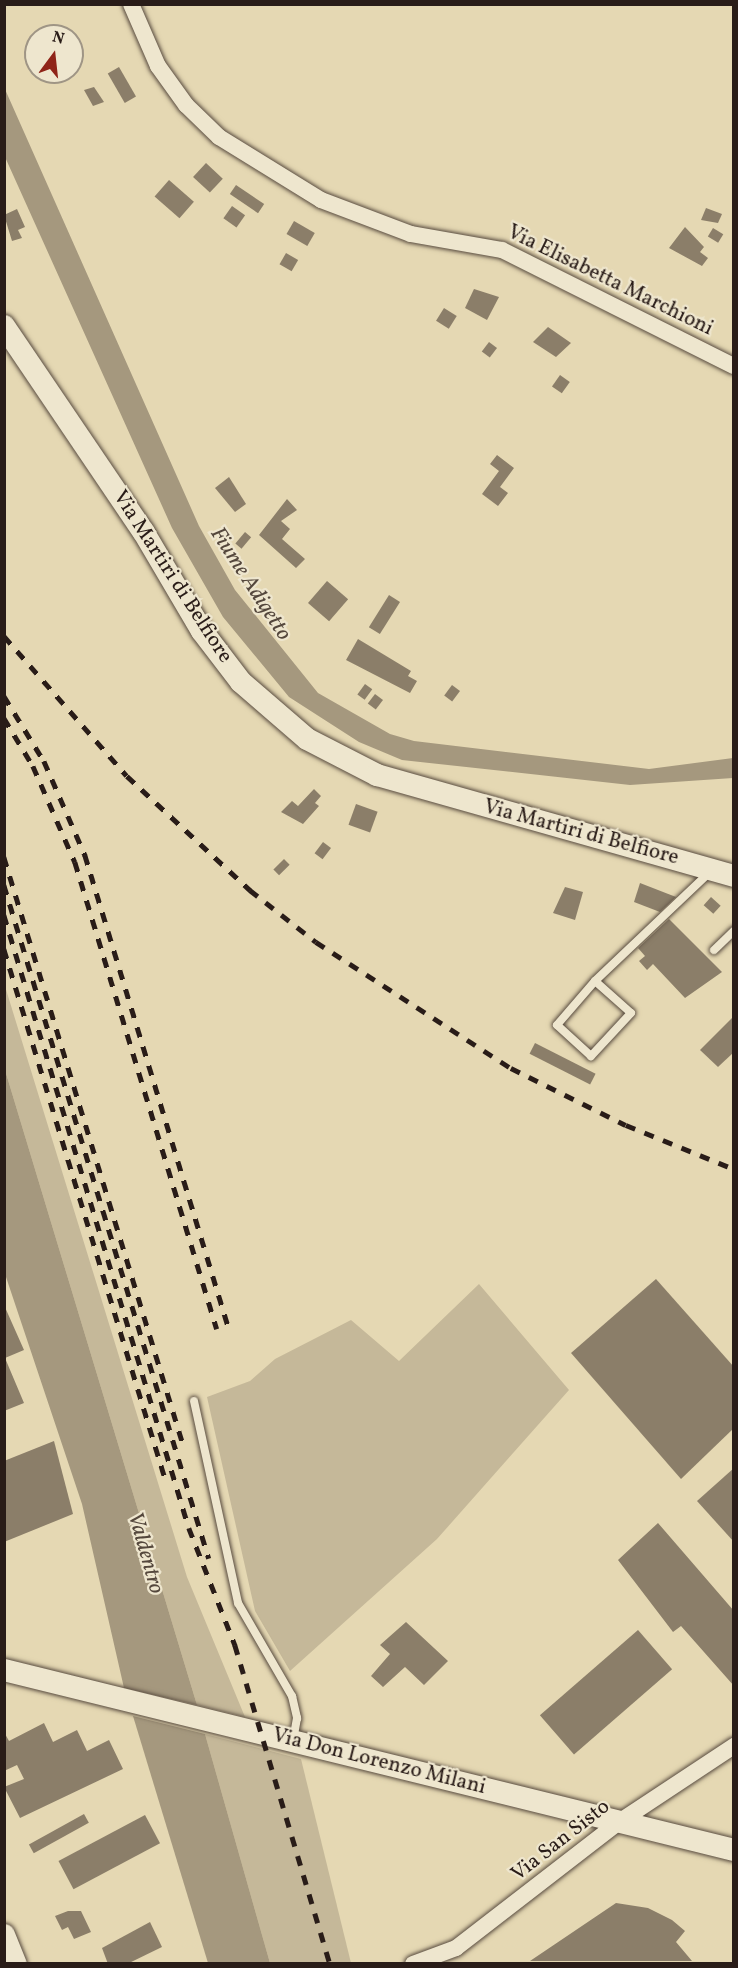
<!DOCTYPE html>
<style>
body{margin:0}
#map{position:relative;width:738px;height:1968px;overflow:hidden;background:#e5d8b3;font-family:Vollkorn,serif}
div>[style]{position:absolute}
.green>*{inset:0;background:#c5b899}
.water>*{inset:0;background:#a5987e}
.building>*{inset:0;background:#8b7e69;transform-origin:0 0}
.roads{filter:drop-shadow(0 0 2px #584b3f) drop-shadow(0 0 2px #584b3f)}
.lane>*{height:8px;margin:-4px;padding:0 4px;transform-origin:4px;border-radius:4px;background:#eee6ce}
.street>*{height:16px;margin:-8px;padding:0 8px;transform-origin:8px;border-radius:8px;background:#eee6ce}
.secondary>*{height:22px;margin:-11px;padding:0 11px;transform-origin:11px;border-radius:11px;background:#eee6ce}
.rail>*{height:4.5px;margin-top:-2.25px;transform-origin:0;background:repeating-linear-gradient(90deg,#291c18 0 10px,transparent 0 20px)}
span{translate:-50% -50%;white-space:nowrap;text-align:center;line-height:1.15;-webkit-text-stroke:4.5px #eee6ce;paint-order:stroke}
.street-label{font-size:21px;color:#291c18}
.water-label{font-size:22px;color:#54473c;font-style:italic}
.frame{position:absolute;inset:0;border:6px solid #291c18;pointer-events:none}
.north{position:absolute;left:24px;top:24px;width:60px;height:60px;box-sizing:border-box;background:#eee6ce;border:2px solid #9f9585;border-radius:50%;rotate:15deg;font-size:16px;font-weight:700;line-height:24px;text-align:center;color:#291c18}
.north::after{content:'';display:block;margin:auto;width:21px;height:27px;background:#8f2418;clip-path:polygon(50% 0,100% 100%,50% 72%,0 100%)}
</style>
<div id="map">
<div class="green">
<div style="clip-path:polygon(4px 983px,187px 1577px,245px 1717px,197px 1705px,5px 1070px)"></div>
<div style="clip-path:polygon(479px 1284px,569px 1390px,437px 1539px,290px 1671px,255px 1611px,207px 1397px,250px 1381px,275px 1359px,351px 1320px,399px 1361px)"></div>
<div style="clip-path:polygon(205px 1734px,301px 1759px,351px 1963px,270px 1963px)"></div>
</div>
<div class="water">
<div style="clip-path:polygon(4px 87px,199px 526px,235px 590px,318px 693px,390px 734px,414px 741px,649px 769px,733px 758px,733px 778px,630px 785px,402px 760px,359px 742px,289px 697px,223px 617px,172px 528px,5px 157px)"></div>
<div style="clip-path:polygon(5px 1070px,197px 1705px,124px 1688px,82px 1504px,5px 1274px)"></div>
<div style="clip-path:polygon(133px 1716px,205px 1734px,270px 1963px,208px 1963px)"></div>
</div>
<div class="building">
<div style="left:119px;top:67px;width:34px;height:13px;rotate:60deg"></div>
<div style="clip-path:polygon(94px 87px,104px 102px,93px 106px,84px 90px)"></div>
<div style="left:206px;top:163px;width:23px;height:19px;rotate:43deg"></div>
<div style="left:169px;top:180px;width:33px;height:22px;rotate:41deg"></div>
<div style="left:236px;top:185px;width:34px;height:11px;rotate:34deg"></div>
<div style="left:232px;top:206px;width:16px;height:15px;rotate:35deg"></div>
<div style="clip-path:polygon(706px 208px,722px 214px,718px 223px,701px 220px)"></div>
<div style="clip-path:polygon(17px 209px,25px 227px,18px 230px,22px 238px,12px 241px,4px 215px)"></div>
<div style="left:294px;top:221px;width:24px;height:15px;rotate:30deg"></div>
<div style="clip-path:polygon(685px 227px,704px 247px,700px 252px,708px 258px,702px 266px,669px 248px)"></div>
<div style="left:713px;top:228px;width:12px;height:10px;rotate:31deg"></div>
<div style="left:286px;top:253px;width:14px;height:13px;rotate:30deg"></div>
<div style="clip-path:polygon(474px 289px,499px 297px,487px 320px,465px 308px)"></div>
<div style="left:444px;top:308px;width:15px;height:15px;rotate:32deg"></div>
<div style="clip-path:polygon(548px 327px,571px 343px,556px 357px,533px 342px)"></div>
<div style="left:489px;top:342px;width:10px;height:12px;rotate:37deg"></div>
<div style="left:560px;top:375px;width:12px;height:14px;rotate:35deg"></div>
<div style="clip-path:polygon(497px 455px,514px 468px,500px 487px,508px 493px,498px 506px,482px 494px,499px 471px,490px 464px)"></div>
<div style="clip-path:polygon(229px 477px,246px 504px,235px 512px,215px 488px)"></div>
<div style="clip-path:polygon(287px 499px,297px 510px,281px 521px,290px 529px,282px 539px,305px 559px,296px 568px,259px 535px)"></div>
<div style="left:245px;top:532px;width:8px;height:15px;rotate:40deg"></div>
<div style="left:327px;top:581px;width:28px;height:29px;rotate:41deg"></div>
<div style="left:389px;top:595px;width:13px;height:38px;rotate:32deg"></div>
<div style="clip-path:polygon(358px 639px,411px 671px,408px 676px,417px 681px,410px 693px,346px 660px)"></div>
<div style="left:365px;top:684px;width:9px;height:13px;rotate:36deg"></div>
<div style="left:452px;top:685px;width:10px;height:13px;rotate:37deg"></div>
<div style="left:375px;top:694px;width:10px;height:12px;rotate:37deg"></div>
<div style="clip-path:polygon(314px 789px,321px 796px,315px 803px,319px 806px,303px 824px,281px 812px,292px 801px,298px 806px)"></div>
<div style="left:356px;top:804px;width:23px;height:22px;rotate:20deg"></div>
<div style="left:323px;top:842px;width:10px;height:14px;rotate:37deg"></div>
<div style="left:284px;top:859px;width:8px;height:15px;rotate:45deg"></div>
<div style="clip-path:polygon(640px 883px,676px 897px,660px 912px,634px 902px)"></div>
<div style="clip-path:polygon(565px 887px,583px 892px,575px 920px,553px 913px)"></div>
<div style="left:711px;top:897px;width:13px;height:11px;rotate:42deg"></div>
<div style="clip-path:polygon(669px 919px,722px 972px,685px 998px,653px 964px,647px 970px,639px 961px,645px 956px,638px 948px)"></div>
<div style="clip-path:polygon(734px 1016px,734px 1052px,718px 1067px,700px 1050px)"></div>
<div style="left:535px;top:1043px;width:68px;height:12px;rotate:27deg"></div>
<div style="clip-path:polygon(656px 1279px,734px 1367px,734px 1428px,681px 1479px,571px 1353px)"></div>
<div style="clip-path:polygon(4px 1305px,24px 1350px,5px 1358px,24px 1403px,4px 1411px)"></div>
<div style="clip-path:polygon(54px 1441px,73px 1514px,4px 1542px,4px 1461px)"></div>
<div style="clip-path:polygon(734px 1468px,734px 1542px,697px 1501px)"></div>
<div style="clip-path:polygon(658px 1523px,734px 1611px,734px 1686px,681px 1626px,673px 1632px,618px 1560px)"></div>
<div style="clip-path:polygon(406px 1622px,448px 1661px,424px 1685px,405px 1667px,383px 1687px,371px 1676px,390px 1654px,380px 1645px)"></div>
<div style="left:638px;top:1630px;width:52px;height:130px;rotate:49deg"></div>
<div style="clip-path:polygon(44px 1723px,53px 1742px,77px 1730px,87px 1751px,109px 1740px,123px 1769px,20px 1818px,4px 1787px,24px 1779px,17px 1765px,4px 1771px,4px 1732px,9px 1741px)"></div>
<div style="left:84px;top:1814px;width:10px;height:63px;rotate:61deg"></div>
<div style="left:145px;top:1815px;width:32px;height:98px;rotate:62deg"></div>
<div style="clip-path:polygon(616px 1903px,648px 1908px,672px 1920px,685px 1931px,676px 1942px,692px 1961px,530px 1961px)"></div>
<div style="clip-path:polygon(68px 1911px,81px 1911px,91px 1932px,74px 1939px,68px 1927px,62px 1930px,55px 1916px)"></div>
<div style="clip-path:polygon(150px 1922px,162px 1947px,127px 1964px,108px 1964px,102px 1948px)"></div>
</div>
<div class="roads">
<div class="lane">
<div style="left:714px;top:950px;width:28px;rotate:-44deg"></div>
<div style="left:595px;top:981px;width:48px;rotate:41.6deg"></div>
<div style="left:631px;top:1013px;width:59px;rotate:132.9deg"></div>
<div style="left:591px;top:1056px;width:46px;rotate:-137.6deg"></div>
<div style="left:557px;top:1025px;width:58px;rotate:-49.2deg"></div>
<div style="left:595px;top:981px;width:158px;rotate:-43.5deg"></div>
<div style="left:194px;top:1401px;width:207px;rotate:77.7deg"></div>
<div style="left:238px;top:1603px;width:108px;rotate:59.9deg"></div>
<div style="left:292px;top:1696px;width:23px;rotate:77deg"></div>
<div style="left:297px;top:1718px;width:22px;rotate:100deg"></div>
</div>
<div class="street">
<div style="left:131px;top:4px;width:68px;rotate:66.5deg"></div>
<div style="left:158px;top:66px;width:48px;rotate:54.3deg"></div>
<div style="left:186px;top:105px;width:46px;rotate:44.1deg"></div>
<div style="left:219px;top:137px;width:120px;rotate:31.7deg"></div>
<div style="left:321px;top:200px;width:96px;rotate:20.7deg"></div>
<div style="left:411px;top:234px;width:92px;rotate:10deg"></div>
<div style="left:502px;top:250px;width:259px;rotate:26.6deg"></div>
<div style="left:413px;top:1964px;width:46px;rotate:-20.4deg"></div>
<div style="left:456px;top:1948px;width:206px;rotate:-37.7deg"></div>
<div style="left:619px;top:1822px;width:138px;rotate:-33.5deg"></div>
</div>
<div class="secondary">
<div style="left:4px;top:326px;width:248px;rotate:55.9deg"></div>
<div style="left:143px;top:531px;width:116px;rotate:59.5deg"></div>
<div style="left:202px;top:631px;width:64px;rotate:52.6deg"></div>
<div style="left:241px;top:682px;width:87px;rotate:40.8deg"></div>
<div style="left:307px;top:739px;width:79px;rotate:27.2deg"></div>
<div style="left:377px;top:775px;width:371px;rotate:15.8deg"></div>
<div style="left:4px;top:1670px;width:752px;rotate:13.85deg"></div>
<div style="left:4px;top:1935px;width:31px;rotate:68deg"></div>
</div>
</div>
<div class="rail">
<div style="left:4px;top:636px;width:186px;rotate:48.7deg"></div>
<div style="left:127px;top:776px;width:168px;rotate:42.8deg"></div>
<div style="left:250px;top:890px;width:84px;rotate:38.2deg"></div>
<div style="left:316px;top:942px;width:232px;rotate:32.9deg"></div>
<div style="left:511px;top:1068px;width:128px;rotate:26.4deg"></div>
<div style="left:626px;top:1125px;width:117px;rotate:22.2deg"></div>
<div style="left:4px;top:696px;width:76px;rotate:58.4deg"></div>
<div style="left:44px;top:761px;width:103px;rotate:66.4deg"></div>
<div style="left:85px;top:855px;width:493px;rotate:73.1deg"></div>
<div style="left:4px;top:718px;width:56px;rotate:58.9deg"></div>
<div style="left:33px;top:766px;width:105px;rotate:66.4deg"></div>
<div style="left:75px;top:862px;width:488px;rotate:73.1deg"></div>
<div style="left:4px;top:857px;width:614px;rotate:73.04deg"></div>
<div style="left:4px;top:885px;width:704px;rotate:73.08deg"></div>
<div style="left:4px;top:915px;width:640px;rotate:73.21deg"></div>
<div style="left:189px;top:1528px;width:126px;rotate:68.5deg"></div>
<div style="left:235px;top:1645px;width:333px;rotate:73.4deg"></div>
<div style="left:4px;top:949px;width:553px;rotate:73.07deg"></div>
</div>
<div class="street-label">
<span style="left:610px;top:281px;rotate:26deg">Via Elisabetta Marchioni</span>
<span style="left:172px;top:577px;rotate:57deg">Via Martiri di Belfiore</span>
<span style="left:581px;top:833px;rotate:15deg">Via Martiri di Belfiore</span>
<span style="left:379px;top:1762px;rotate:14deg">Via Don Lorenzo Milani</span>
<span style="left:561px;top:1841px;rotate:-38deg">Via San Sisto</span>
</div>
<div class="water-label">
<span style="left:250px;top:584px;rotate:57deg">Fiume Adigetto</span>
<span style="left:145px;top:1553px;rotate:74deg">Valdentro</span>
</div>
<div class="frame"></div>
<div class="north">N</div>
</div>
